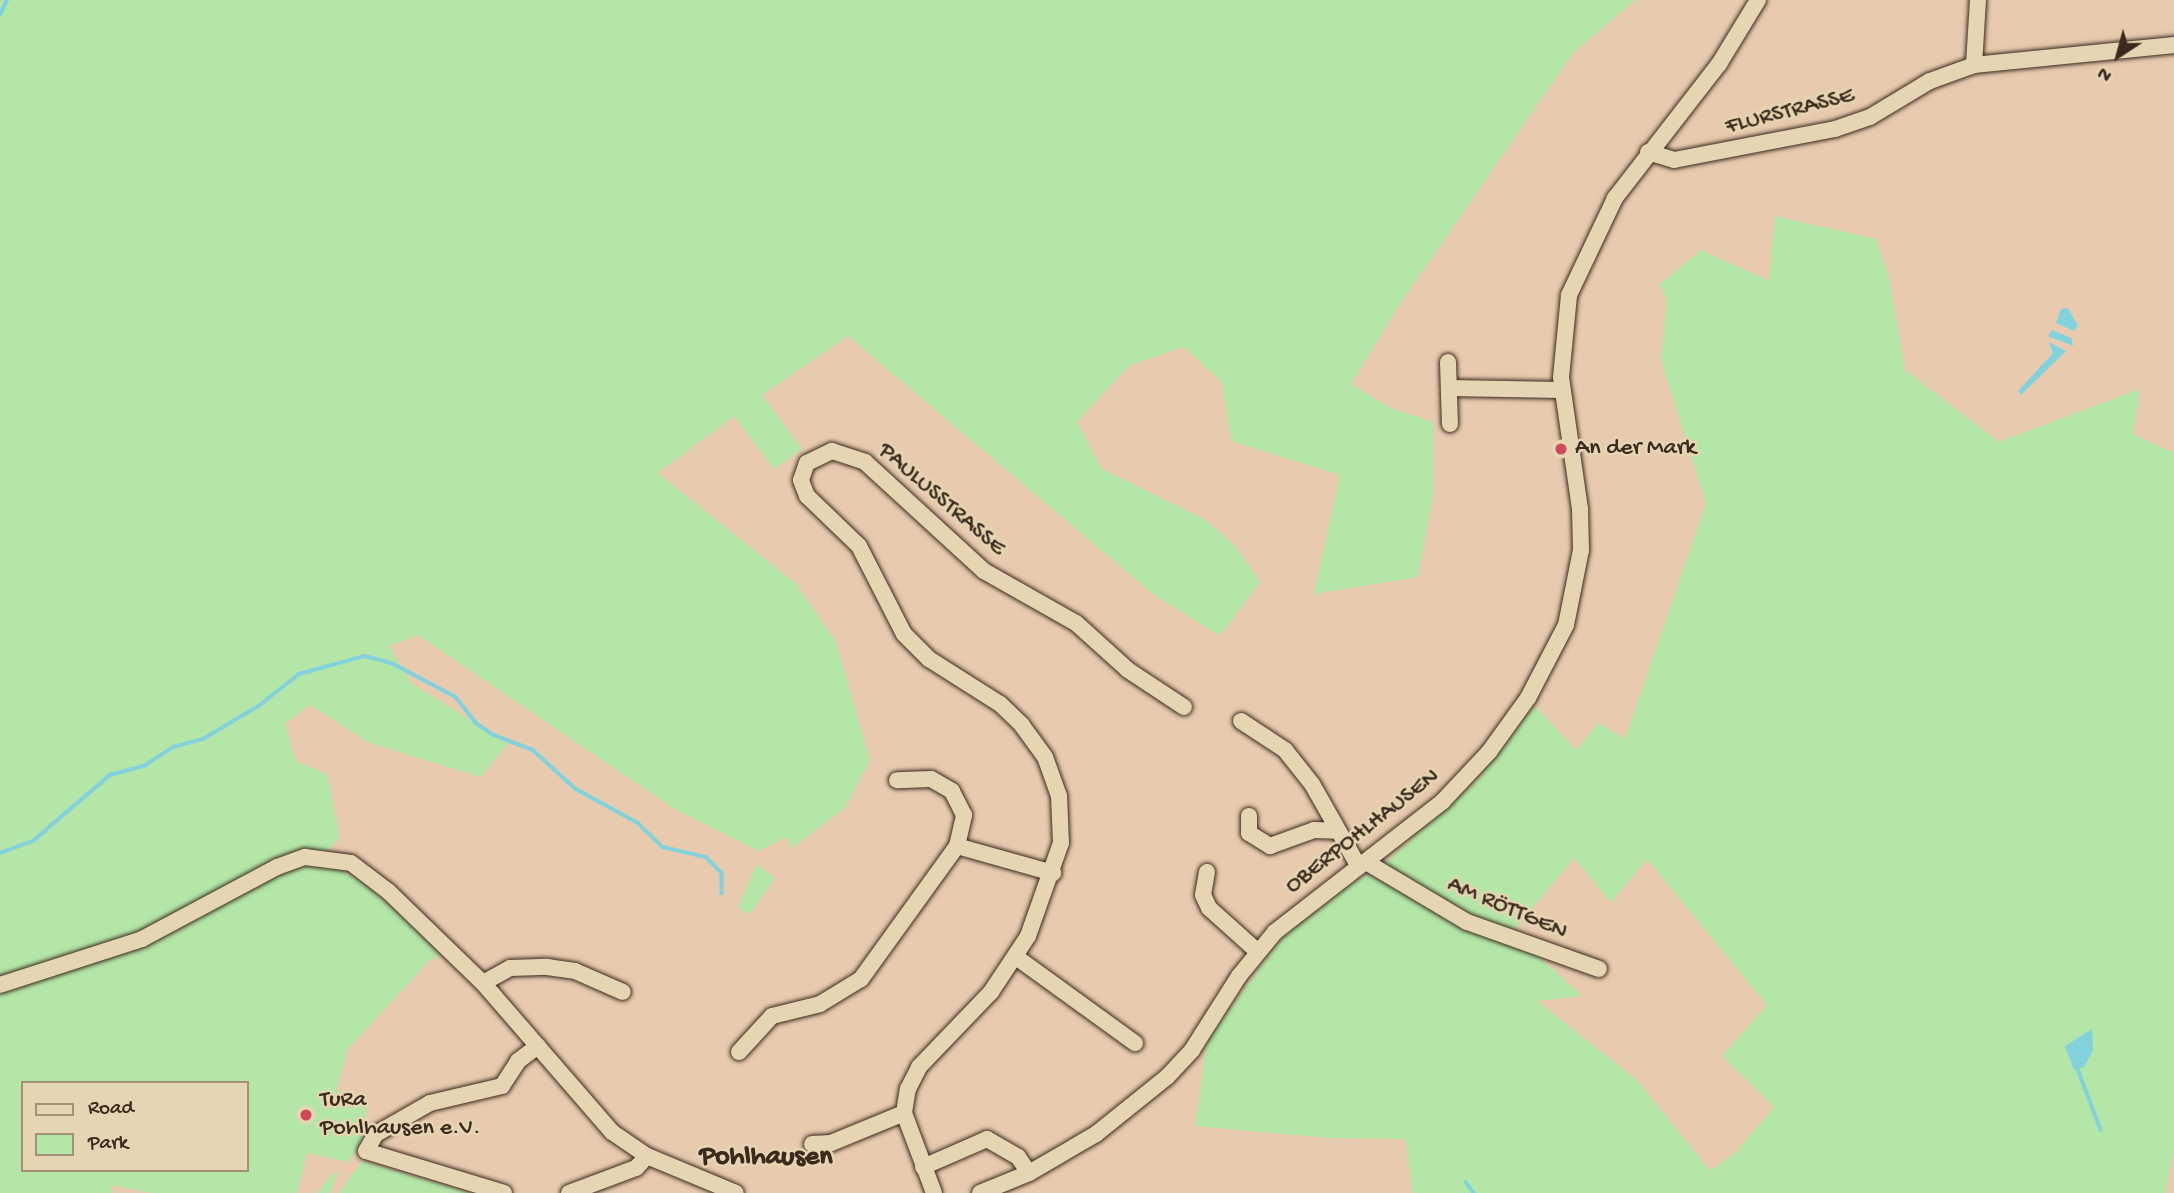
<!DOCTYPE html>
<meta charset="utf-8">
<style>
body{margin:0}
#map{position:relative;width:2174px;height:1193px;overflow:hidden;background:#e8caae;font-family:"Gochi Hand",sans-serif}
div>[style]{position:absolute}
.green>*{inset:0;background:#b3e6a7}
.water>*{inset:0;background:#82d2dd}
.stream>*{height:3.5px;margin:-1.75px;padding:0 1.75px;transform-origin:1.75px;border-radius:1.75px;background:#82d2dd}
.roads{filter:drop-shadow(0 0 2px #3b2a1e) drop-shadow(0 0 2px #3b2a1e)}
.minor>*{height:16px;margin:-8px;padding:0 8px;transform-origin:8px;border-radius:8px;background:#e6d5b2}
.dots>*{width:19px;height:19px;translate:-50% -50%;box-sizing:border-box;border:4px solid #e6d5b2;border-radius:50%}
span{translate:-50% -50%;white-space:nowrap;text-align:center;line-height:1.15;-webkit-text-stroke:5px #e6d5b2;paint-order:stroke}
.street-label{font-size:24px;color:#3b2a1e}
.poi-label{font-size:24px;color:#3b2a1e}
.left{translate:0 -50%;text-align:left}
.quarter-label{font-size:28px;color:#3b2a1e;font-weight:700}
.legend{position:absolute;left:21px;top:1081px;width:228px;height:91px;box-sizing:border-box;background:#e6d5b2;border:2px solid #a29177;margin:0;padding:9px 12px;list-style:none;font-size:21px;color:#3b2a1e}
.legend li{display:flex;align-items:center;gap:14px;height:35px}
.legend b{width:35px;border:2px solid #a29177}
.north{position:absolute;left:2083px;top:21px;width:70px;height:70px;-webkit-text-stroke:5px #e6d5b2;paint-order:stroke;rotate:216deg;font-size:19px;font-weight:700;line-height:28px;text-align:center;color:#3b2a1e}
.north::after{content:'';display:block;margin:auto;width:24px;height:32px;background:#3b2a1e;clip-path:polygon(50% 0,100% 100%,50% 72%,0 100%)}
</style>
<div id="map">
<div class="green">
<div style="clip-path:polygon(evenodd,0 0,1635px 0,1573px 53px,1398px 307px,1351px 384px,1391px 408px,1433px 422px,1433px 495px,1418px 577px,1314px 594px,1340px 475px,1231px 441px,1222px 382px,1184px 347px,1130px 365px,1077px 422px,1102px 469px,1206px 520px,1236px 547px,1260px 582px,1220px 636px,1153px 594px,848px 336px,762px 395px,802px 449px,774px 469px,734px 416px,658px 473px,796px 584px,836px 642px,870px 760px,845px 808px,792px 848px,786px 837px,759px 851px,673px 808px,418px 635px,389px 646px,411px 683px,508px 743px,481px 777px,370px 743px,310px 705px,285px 724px,296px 761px,327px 774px,340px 837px,314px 866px,338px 869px,363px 881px,443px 954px,429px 961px,348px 1049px,336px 1091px,358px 1097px,368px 1106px,364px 1123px,374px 1129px,348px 1162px,307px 1153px,297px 1193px,151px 1193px,113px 1185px,111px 1193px,0 1193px,0 0,23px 1083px,247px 1083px,247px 1170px,23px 1170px,23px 1083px)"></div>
<div style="clip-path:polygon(evenodd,1775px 216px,1876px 239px,1889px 278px,1905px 370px,1999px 442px,2140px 389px,2133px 434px,2174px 453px,2174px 1148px,2165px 1193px,1413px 1193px,1405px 1139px,1329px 1138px,1195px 1126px,1207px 1041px,1280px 940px,1346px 887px,1382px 866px,1474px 784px,1535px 706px,1576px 750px,1598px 723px,1625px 739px,1706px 503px,1661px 360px,1667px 298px,1659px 285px,1701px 250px,1769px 281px,1775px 216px,1574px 858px,1611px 903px,1647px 859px,1767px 1005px,1722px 1056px,1774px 1107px,1736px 1152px,1710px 1171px,1637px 1080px,1537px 1001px,1582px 996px,1513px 932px,1574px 858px)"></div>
<div style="clip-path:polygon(757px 864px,775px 878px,749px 915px,738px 907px)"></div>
<div style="clip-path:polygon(362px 1161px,373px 1164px,470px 1193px,339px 1193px)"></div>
<div style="clip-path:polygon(338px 1172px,330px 1193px,317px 1193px,331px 1175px)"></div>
</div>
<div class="water">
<div style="clip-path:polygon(2068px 308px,2078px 326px,2074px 331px,2056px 323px,2061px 309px)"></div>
<div style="clip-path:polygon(2052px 330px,2071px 338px,2073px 346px,2048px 336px)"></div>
<div style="clip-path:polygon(2049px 342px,2066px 351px,2021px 395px,2018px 391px,2053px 353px)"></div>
<div style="clip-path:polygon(2092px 1029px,2093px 1050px,2084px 1067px,2074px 1070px,2065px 1046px)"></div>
</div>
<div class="stream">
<div style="left:0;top:15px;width:17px;rotate:-65deg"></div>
<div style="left:0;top:853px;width:35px;rotate:-20deg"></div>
<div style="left:33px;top:841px;width:101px;rotate:-40.6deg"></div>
<div style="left:110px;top:775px;width:35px;rotate:-15deg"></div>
<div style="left:144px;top:766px;width:35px;rotate:-33deg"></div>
<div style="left:173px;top:747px;width:31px;rotate:-15deg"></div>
<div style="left:203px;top:739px;width:66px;rotate:-30.8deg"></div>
<div style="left:260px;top:705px;width:50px;rotate:-38.5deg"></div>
<div style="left:299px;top:674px;width:68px;rotate:-15.3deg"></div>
<div style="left:365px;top:656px;width:28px;rotate:15deg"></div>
<div style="left:392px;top:663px;width:72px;rotate:28deg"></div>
<div style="left:456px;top:697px;width:33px;rotate:52deg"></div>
<div style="left:476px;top:723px;width:22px;rotate:34deg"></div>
<div style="left:494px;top:735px;width:42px;rotate:21deg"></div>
<div style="left:533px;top:750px;width:58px;rotate:42.2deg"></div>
<div style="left:576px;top:789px;width:71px;rotate:28.7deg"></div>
<div style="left:638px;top:823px;width:35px;rotate:44deg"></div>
<div style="left:663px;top:847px;width:44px;rotate:13.1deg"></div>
<div style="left:706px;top:857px;width:23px;rotate:45deg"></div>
<div style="left:722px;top:873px;width:20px;rotate:90deg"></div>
<div style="left:2078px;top:1069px;width:65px;rotate:69.3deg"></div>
<div style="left:1466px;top:1182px;width:14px;rotate:54deg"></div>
</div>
<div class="roads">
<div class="minor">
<div style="left:1974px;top:65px;width:65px;rotate:-86.5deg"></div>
<div style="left:1648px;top:152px;width:27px;rotate:17deg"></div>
<div style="left:1674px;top:160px;width:164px;rotate:-10.9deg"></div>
<div style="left:1835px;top:129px;width:37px;rotate:-19deg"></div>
<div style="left:1870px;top:117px;width:70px;rotate:-31deg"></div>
<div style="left:1930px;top:81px;width:47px;rotate:-20deg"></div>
<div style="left:1974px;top:65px;width:201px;rotate:-5.7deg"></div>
<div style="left:1448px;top:362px;width:62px;rotate:88.2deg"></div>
<div style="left:1449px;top:388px;width:112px;rotate:1deg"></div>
<div style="left:1241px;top:721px;width:53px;rotate:33.4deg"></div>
<div style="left:1285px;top:750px;width:43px;rotate:51.5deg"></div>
<div style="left:1312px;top:784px;width:95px;rotate:60.5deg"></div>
<div style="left:1249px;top:816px;width:17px;rotate:90deg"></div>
<div style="left:1249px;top:833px;width:25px;rotate:32deg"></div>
<div style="left:1270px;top:846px;width:47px;rotate:-20deg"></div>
<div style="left:1314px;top:830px;width:24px;rotate:2deg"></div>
<div style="left:957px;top:846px;width:100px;rotate:15.7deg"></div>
<div style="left:1366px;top:862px;width:117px;rotate:30.7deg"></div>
<div style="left:1467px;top:922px;width:140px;rotate:19.6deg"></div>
<div style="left:1207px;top:872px;width:23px;rotate:100deg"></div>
<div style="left:1203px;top:895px;width:14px;rotate:65deg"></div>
<div style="left:1209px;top:908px;width:64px;rotate:41.9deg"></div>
<div style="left:1016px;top:957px;width:147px;rotate:35.9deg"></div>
<div style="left:483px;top:983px;width:31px;rotate:-29deg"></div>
<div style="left:510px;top:968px;width:37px;rotate:-2deg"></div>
<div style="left:547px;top:967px;width:28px;rotate:8deg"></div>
<div style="left:575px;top:971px;width:52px;rotate:23.6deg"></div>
<div style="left:0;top:985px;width:149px;rotate:-17.9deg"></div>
<div style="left:142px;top:939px;width:153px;rotate:-28.1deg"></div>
<div style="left:277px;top:867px;width:30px;rotate:-20deg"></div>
<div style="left:305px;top:857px;width:46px;rotate:7.4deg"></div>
<div style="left:351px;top:863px;width:48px;rotate:37.3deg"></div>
<div style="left:389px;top:892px;width:131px;rotate:44.1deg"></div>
<div style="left:483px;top:983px;width:197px;rotate:49.1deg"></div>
<div style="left:612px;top:1132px;width:42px;rotate:34.4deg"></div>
<div style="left:647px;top:1156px;width:96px;rotate:22.6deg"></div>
<div style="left:739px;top:1052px;width:49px;rotate:-47.5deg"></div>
<div style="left:772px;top:1016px;width:49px;rotate:-14deg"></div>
<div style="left:820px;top:1004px;width:48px;rotate:-31.4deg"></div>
<div style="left:861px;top:979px;width:164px;rotate:-54.2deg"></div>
<div style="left:957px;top:846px;width:32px;rotate:-77deg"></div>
<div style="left:964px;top:815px;width:27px;rotate:-117deg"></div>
<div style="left:952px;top:791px;width:24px;rotate:-150deg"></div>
<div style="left:931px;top:779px;width:34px;rotate:178deg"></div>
<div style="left:812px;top:1144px;width:19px;rotate:-3deg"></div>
<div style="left:831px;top:1143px;width:79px;rotate:-22.3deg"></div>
<div style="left:923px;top:1167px;width:70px;rotate:-23.6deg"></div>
<div style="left:987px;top:1139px;width:36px;rotate:30deg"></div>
<div style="left:1018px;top:1157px;width:19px;rotate:55deg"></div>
<div style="left:504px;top:1193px;width:144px;rotate:-163.1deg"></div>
<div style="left:366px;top:1151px;width:20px;rotate:-60deg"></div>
<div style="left:376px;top:1134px;width:62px;rotate:-29.9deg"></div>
<div style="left:430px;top:1103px;width:74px;rotate:-13.3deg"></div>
<div style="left:502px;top:1086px;width:30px;rotate:-57deg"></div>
<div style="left:518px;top:1061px;width:25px;rotate:-37deg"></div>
<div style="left:569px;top:1193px;width:72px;rotate:-20.5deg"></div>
<div style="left:636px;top:1168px;width:16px;rotate:-47deg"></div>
<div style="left:934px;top:1193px;width:85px;rotate:-110.6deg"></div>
<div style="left:904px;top:1113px;width:24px;rotate:-81deg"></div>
<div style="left:908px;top:1089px;width:25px;rotate:-63deg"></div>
<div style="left:919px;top:1067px;width:104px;rotate:-46.2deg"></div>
<div style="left:991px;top:992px;width:67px;rotate:-56.5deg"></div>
<div style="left:1028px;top:936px;width:99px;rotate:-70.5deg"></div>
<div style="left:1061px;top:843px;width:47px;rotate:-92.4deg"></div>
<div style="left:1059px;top:796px;width:41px;rotate:-109.7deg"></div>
<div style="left:1045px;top:757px;width:39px;rotate:-126deg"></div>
<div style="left:1022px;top:725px;width:30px;rotate:-136deg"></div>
<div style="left:1000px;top:704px;width:84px;rotate:-147.6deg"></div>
<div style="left:929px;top:659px;width:35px;rotate:-135deg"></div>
<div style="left:904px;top:634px;width:99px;rotate:-117.1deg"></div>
<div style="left:859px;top:546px;width:72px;rotate:-136.1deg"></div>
<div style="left:807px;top:496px;width:17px;rotate:-111deg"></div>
<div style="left:801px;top:480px;width:18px;rotate:-71deg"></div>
<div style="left:807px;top:463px;width:28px;rotate:-26deg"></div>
<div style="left:832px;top:451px;width:35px;rotate:18deg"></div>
<div style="left:865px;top:462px;width:161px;rotate:42.5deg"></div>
<div style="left:984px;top:571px;width:106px;rotate:29.5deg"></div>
<div style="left:1076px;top:623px;width:70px;rotate:42.1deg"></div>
<div style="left:1128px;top:670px;width:67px;rotate:33.5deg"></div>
<div style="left:980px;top:1193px;width:53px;rotate:-22.2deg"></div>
<div style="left:1029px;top:1173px;width:78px;rotate:-30.2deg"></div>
<div style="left:1096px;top:1134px;width:91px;rotate:-38.8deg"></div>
<div style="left:1167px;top:1077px;width:37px;rotate:-47deg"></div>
<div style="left:1192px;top:1050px;width:88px;rotate:-57.6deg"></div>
<div style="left:1239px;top:976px;width:57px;rotate:-50.7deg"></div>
<div style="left:1275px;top:932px;width:212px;rotate:-37.9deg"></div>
<div style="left:1442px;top:802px;width:69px;rotate:-46.8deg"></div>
<div style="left:1489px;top:752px;width:67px;rotate:-54.2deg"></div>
<div style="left:1528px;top:698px;width:82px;rotate:-62.5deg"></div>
<div style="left:1566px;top:625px;width:76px;rotate:-78.7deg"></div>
<div style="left:1581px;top:550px;width:41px;rotate:-91.4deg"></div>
<div style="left:1580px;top:509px;width:133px;rotate:-98.2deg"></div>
<div style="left:1561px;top:377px;width:82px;rotate:-84.4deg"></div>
<div style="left:1569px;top:295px;width:107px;rotate:-64.6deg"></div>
<div style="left:1615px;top:198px;width:170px;rotate:-52.2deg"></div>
<div style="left:1719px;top:64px;width:75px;rotate:-58.6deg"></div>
</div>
</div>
<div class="dots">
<div style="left:1561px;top:449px;background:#d1495b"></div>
<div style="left:306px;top:1115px;background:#d1495b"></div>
</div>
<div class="street-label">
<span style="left:1790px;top:112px;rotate:-14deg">FLURSTRASSE</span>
<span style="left:941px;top:500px;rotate:41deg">PAULUSSTRASSE</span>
<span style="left:1363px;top:832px;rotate:-38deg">OBERPOHLHAUSEN</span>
<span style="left:1507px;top:909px;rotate:23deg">AM RÖTTGEN</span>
</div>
<div class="poi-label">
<span class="left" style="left:1575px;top:449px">An der Mark</span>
<span class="left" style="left:320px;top:1115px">TuRa<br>Pohlhausen e.V.</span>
</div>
<div class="quarter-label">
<span style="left:766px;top:1158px">Pohlhausen</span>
</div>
<ul class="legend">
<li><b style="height:9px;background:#e6d5b2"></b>Road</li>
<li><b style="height:19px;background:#b3e6a7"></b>Park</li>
</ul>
<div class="north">N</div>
</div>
